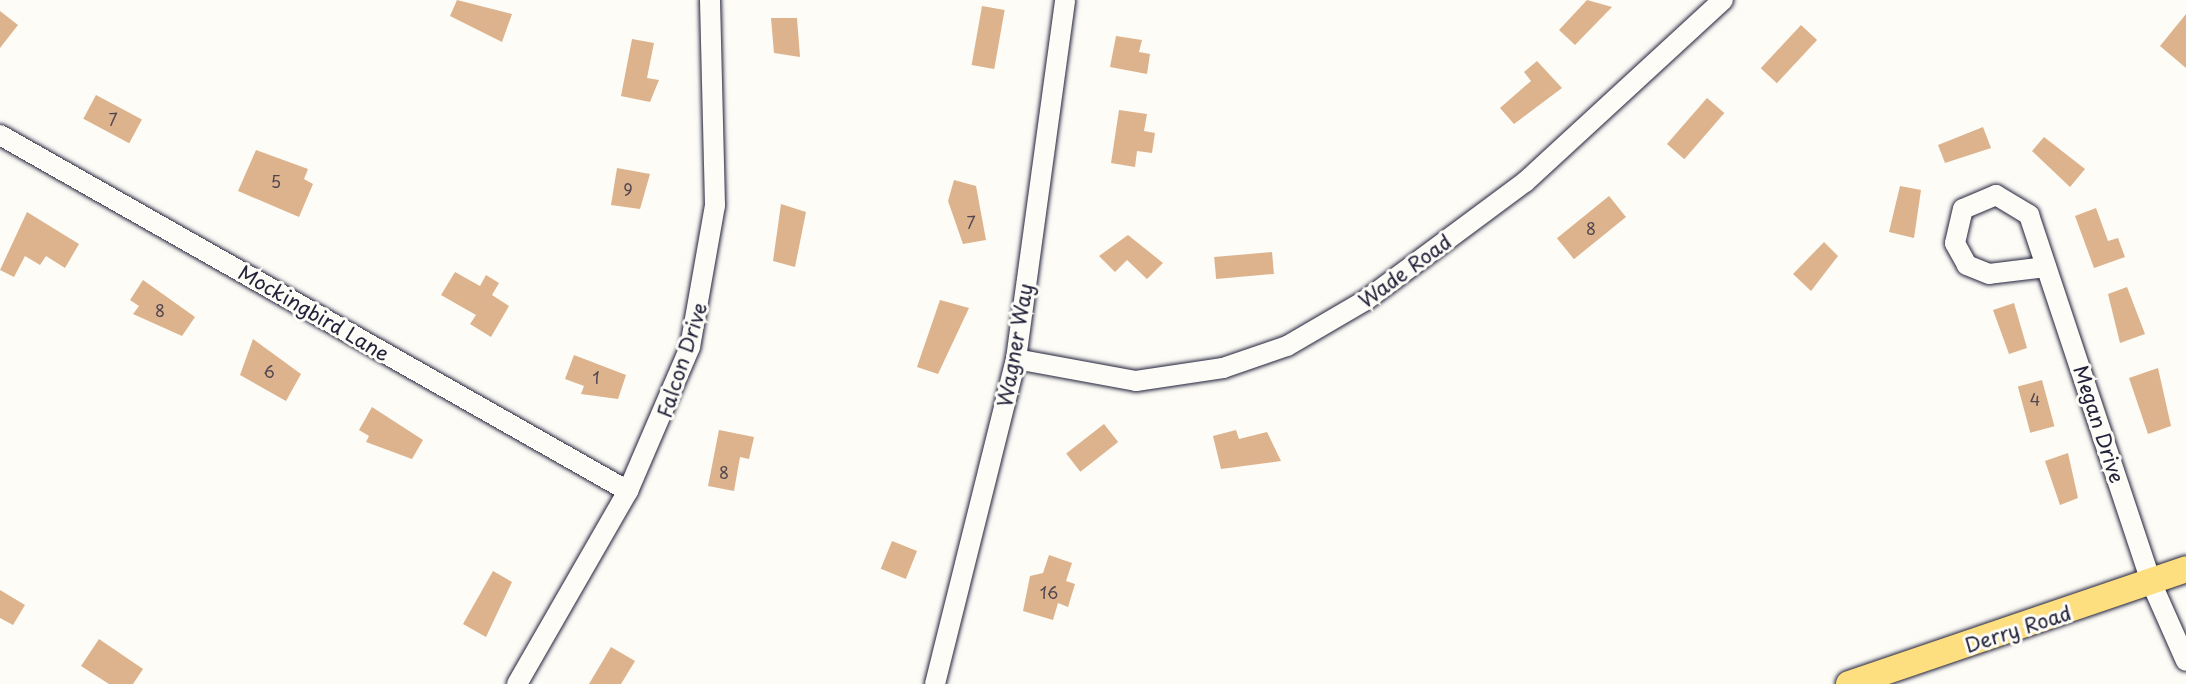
<!DOCTYPE html>
<style>
body{margin:0}
#map{position:relative;width:2186px;height:684px;overflow:hidden;background:#fdfcf7;font-family:"Playpen Sans",sans-serif}
div>[style]{position:absolute}
.building>*{inset:0;background:#dcb38d;transform-origin:0 0}
.roads{filter:drop-shadow(0 0 2px #22223b) drop-shadow(0 0 2px #22223b)}
.minor>*{height:20px;margin:-10px;padding:0 10px;transform-origin:10px;border-radius:10px;background:#fdfcf7}
.major>*{height:26px;margin:-13px;padding:0 13px;transform-origin:13px;border-radius:13px;background:#fddf80}
span{translate:-50% -50%;white-space:nowrap;text-align:center;line-height:1.15;-webkit-text-stroke:6px #fdfcf7;paint-order:stroke}
.number-label{font-size:16px;color:#504650}
.number-label span{-webkit-text-stroke-width:0}
.street-label{font-size:20px;color:#22223b}
</style>
<div id="map">
<div class="building">
<div style="clip-path:polygon(457px 0,512px 14px,502px 42px,450px 16px)"></div>
<div style="clip-path:polygon(1587px 0,1612px 7px,1575px 45px,1559px 30px)"></div>
<div style="left:982px;top:6px;width:23px;height:60px;rotate:10deg"></div>
<div style="clip-path:polygon(0 11px,18px 25px,0 48px)"></div>
<div style="clip-path:polygon(2186px 14px,2186px 68px,2160px 46px)"></div>
<div style="clip-path:polygon(771px 18px,797px 18px,800px 57px,774px 53px)"></div>
<div style="left:1801px;top:25px;width:22px;height:59px;rotate:43deg"></div>
<div style="clip-path:polygon(1116px 36px,1142px 40px,1139px 52px,1150px 54px,1147px 74px,1110px 67px)"></div>
<div style="clip-path:polygon(632px 39px,654px 43px,647px 78px,659px 80px,650px 102px,621px 96px)"></div>
<div style="clip-path:polygon(1537px 61px,1562px 88px,1514px 124px,1500px 108px,1531px 81px,1524px 72px)"></div>
<div style="left:96px;top:95px;width:52px;height:27px;rotate:28deg"></div>
<div style="left:1707px;top:98px;width:23px;height:61px;rotate:41deg"></div>
<div style="clip-path:polygon(1119px 110px,1147px 114px,1144px 131px,1155px 133px,1152px 153px,1137px 151px,1135px 167px,1111px 163px)"></div>
<div style="clip-path:polygon(1983px 127px,1991px 148px,1945px 163px,1938px 145px)"></div>
<div style="clip-path:polygon(2044px 137px,2085px 169px,2070px 187px,2032px 151px)"></div>
<div style="clip-path:polygon(256px 150px,308px 169px,304px 179px,313px 184px,299px 217px,238px 191px)"></div>
<div style="clip-path:polygon(617px 168px,650px 174px,640px 209px,611px 205px)"></div>
<div style="clip-path:polygon(954px 180px,976px 186px,986px 240px,963px 244px,948px 201px)"></div>
<div style="clip-path:polygon(1900px 186px,1921px 190px,1914px 238px,1889px 232px)"></div>
<div style="left:1609px;top:196px;width:27px;height:67px;rotate:51deg"></div>
<div style="clip-path:polygon(781px 204px,806px 212px,795px 267px,773px 261px)"></div>
<div style="clip-path:polygon(2096px 208px,2108px 241px,2118px 238px,2125px 257px,2094px 268px,2075px 216px)"></div>
<div style="clip-path:polygon(27px 212px,79px 244px,65px 268px,46px 256px,40px 265px,25px 256px,14px 277px,0 270px)"></div>
<div style="clip-path:polygon(1128px 235px,1163px 263px,1147px 279px,1127px 260px,1115px 272px,1099px 256px)"></div>
<div style="clip-path:polygon(1824px 242px,1838px 256px,1811px 291px,1793px 274px)"></div>
<div style="left:1272px;top:252px;width:22px;height:58px;rotate:85deg"></div>
<div style="clip-path:polygon(455px 272px,480px 286px,486px 275px,499px 283px,492px 295px,509px 306px,491px 337px,470px 324px,476px 315px,441px 295px)"></div>
<div style="clip-path:polygon(143px 280px,195px 317px,182px 336px,133px 314px,139px 306px,130px 300px)"></div>
<div style="clip-path:polygon(2127px 287px,2145px 334px,2120px 343px,2108px 294px)"></div>
<div style="clip-path:polygon(940px 300px,969px 308px,938px 374px,917px 367px)"></div>
<div style="clip-path:polygon(2014px 303px,2027px 348px,2009px 354px,1993px 310px)"></div>
<div style="clip-path:polygon(253px 339px,301px 374px,286px 401px,240px 375px)"></div>
<div style="clip-path:polygon(574px 355px,626px 375px,618px 399px,581px 394px,584px 386px,565px 379px)"></div>
<div style="clip-path:polygon(2158px 368px,2171px 426px,2148px 434px,2129px 378px)"></div>
<div style="left:2042px;top:380px;width:48px;height:25px;rotate:75deg"></div>
<div style="clip-path:polygon(372px 407px,423px 440px,412px 459px,366px 442px,369px 436px,359px 430px)"></div>
<div style="left:1104px;top:424px;width:23px;height:48px;rotate:52deg"></div>
<div style="clip-path:polygon(719px 430px,754px 437px,749px 459px,740px 457px,734px 491px,708px 486px)"></div>
<div style="clip-path:polygon(1236px 430px,1239px 439px,1267px 432px,1281px 461px,1221px 469px,1213px 436px)"></div>
<div style="clip-path:polygon(2068px 453px,2078px 498px,2060px 505px,2045px 461px)"></div>
<div style="left:892px;top:541px;width:27px;height:30px;rotate:22deg"></div>
<div style="clip-path:polygon(1049px 555px,1072px 563px,1066px 581px,1075px 584px,1068px 607px,1058px 603px,1053px 620px,1023px 611px,1030px 576px,1043px 573px)"></div>
<div style="clip-path:polygon(493px 571px,512px 582px,486px 637px,463px 624px)"></div>
<div style="clip-path:polygon(0 590px,25px 605px,13px 625px,0 618px)"></div>
<div style="clip-path:polygon(99px 639px,143px 669px,133px 684px,109px 684px,81px 666px)"></div>
<div style="clip-path:polygon(611px 647px,635px 661px,621px 684px,589px 684px)"></div>
</div>
<div class="roads">
<div class="minor">
<div style="left:0;top:135px;width:722px;rotate:29.55deg"></div>
<div style="left:2046px;top:267px;width:57px;rotate:173deg"></div>
<div style="left:1989px;top:274px;width:24px;rotate:-158deg"></div>
<div style="left:1967px;top:265px;width:25px;rotate:-119deg"></div>
<div style="left:1955px;top:243px;width:35px;rotate:-77deg"></div>
<div style="left:1963px;top:209px;width:36px;rotate:-23deg"></div>
<div style="left:1996px;top:195px;width:39px;rotate:31deg"></div>
<div style="left:2029px;top:215px;width:387px;rotate:71.6deg"></div>
<div style="left:2151px;top:582px;width:86px;rotate:66.1deg"></div>
<div style="left:1016px;top:359px;width:122px;rotate:10.4deg"></div>
<div style="left:1136px;top:381px;width:88px;rotate:-8.5deg"></div>
<div style="left:1223px;top:368px;width:68px;rotate:-19deg"></div>
<div style="left:1287px;top:346px;width:91px;rotate:-30.2deg"></div>
<div style="left:1366px;top:300px;width:198px;rotate:-36.6deg"></div>
<div style="left:1525px;top:182px;width:269px;rotate:-42.6deg"></div>
<div style="left:517px;top:684px;width:223px;rotate:-60.1deg"></div>
<div style="left:628px;top:491px;width:157px;rotate:-66.7deg"></div>
<div style="left:690px;top:347px;width:144px;rotate:-80deg"></div>
<div style="left:715px;top:205px;width:205px;rotate:-91.4deg"></div>
<div style="left:935px;top:684px;width:335px;rotate:-76deg"></div>
<div style="left:1016px;top:359px;width:362px;rotate:-82.2deg"></div>
</div>
<div class="major">
<div style="left:1849px;top:684px;width:356px;rotate:-18.8deg"></div>
</div>
</div>
<div class="number-label">
<span style="left:113px;top:119px">7</span>
<span style="left:276px;top:181px">5</span>
<span style="left:628px;top:189px">9</span>
<span style="left:971px;top:222px">7</span>
<span style="left:1591px;top:228px">8</span>
<span style="left:160px;top:310px">8</span>
<span style="left:269px;top:371px">6</span>
<span style="left:596px;top:377px">1</span>
<span style="left:2035px;top:399px">4</span>
<span style="left:724px;top:472px">8</span>
<span style="left:1049px;top:592px">16</span>
</div>
<div class="street-label">
<span style="left:1405px;top:271px;rotate:-36deg">Wade Road</span>
<span style="left:314px;top:313px;rotate:30deg">Mockingbird Lane</span>
<span style="left:1015px;top:345px;rotate:-80deg">Wagner Way</span>
<span style="left:682px;top:360px;rotate:-72deg">Falcon Drive</span>
<span style="left:2099px;top:424px;rotate:72deg">Megan Drive</span>
<span style="left:2018px;top:629px;rotate:-18deg">Derry Road</span>
</div>
</div>
